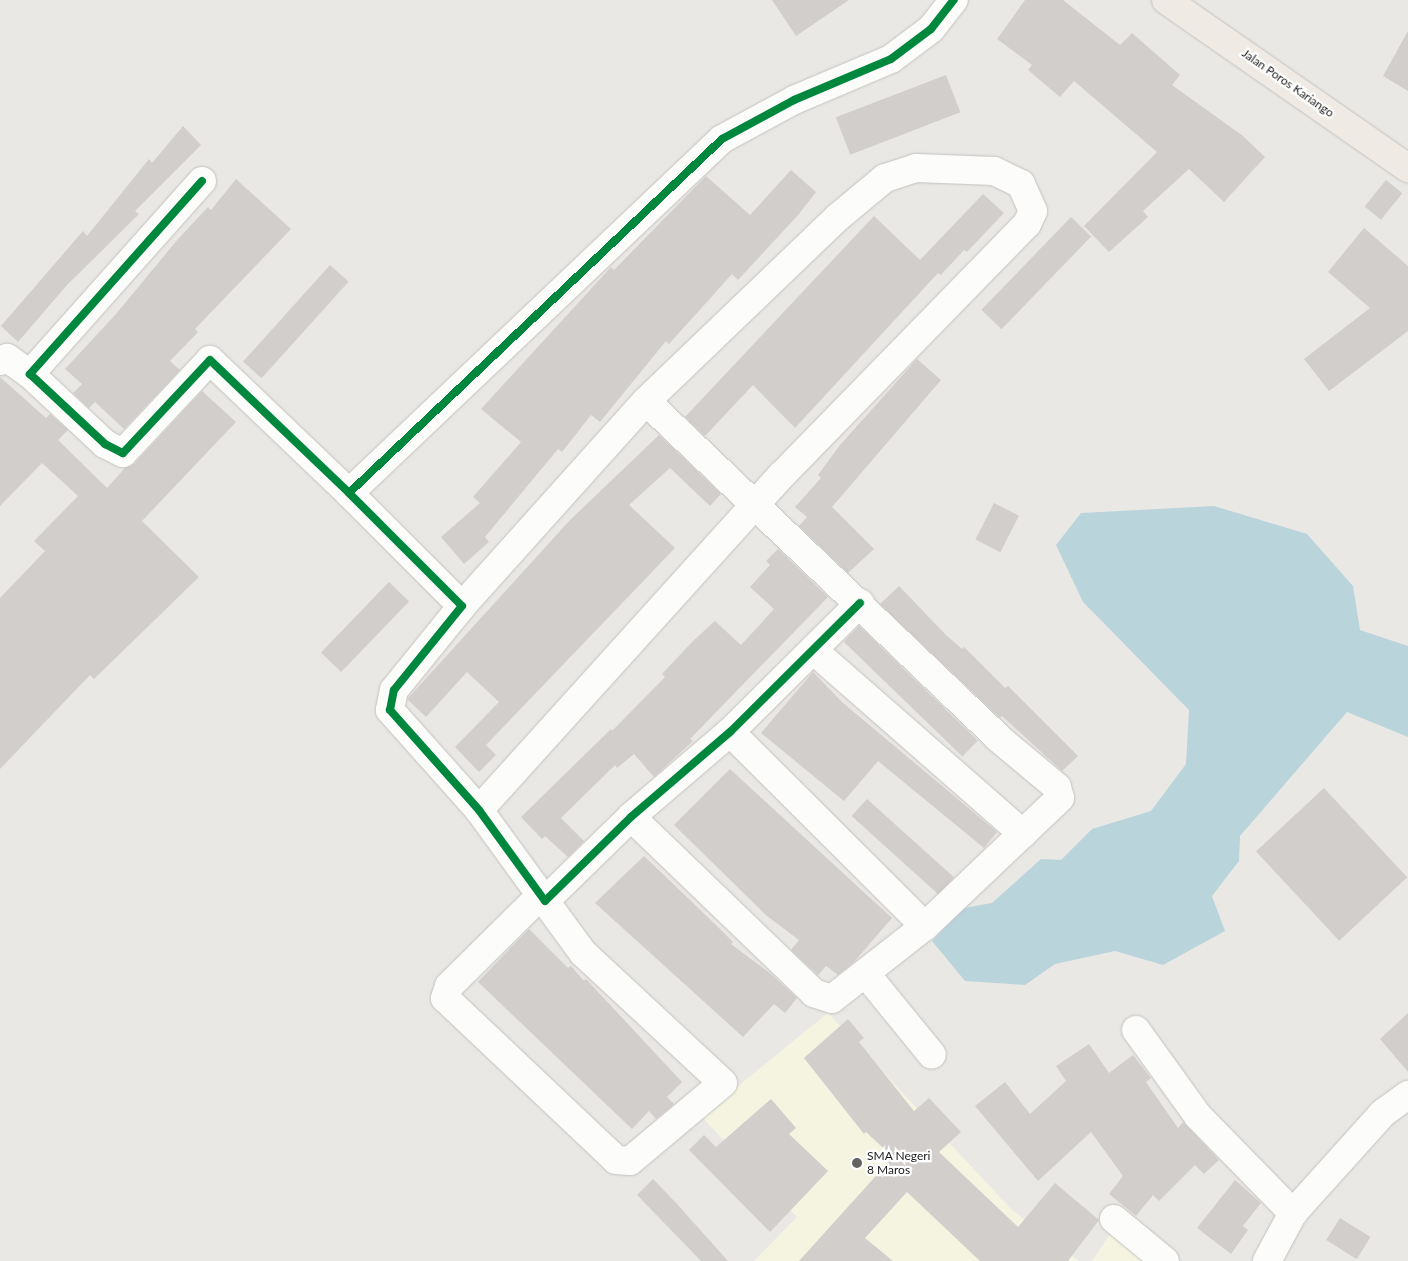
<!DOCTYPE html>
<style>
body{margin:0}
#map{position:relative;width:1408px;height:1261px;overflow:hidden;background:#eae8e5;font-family:Lato,sans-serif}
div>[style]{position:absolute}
.education>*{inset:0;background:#f4f4e0}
.water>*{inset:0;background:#bad4dc}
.building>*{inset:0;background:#d1cecc;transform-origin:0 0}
.roads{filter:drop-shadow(0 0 1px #c3c2c1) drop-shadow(0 0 1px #c3c2c1)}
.minor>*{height:28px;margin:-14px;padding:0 14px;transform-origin:14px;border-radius:14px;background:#fcfcfb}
.major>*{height:28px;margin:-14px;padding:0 14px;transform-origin:14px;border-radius:14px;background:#efebe4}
.cycleway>*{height:8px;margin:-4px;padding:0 4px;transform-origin:4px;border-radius:4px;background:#00873e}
.dots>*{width:14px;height:14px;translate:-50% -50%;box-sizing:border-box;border:2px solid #fff;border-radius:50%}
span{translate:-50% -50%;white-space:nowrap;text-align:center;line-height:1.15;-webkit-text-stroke:4.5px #fff;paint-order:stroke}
.street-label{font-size:12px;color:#1c1c1c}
.poi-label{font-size:12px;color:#1c1c1c}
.left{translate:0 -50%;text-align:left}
</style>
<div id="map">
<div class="education">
<div style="clip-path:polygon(828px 1013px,1012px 1210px,1079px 1261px,754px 1261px,797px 1217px,701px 1116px)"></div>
<div style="clip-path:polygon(1113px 1230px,1149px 1261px,1092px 1261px)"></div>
</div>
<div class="water">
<div style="clip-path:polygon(1214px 506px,1307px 534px,1353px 586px,1360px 630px,1408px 646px,1408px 737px,1347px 712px,1240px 836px,1239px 861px,1212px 896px,1225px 931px,1163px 965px,1115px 951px,1055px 964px,1025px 985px,965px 981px,932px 941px,964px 908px,992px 903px,1041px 859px,1061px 860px,1092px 829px,1151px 811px,1186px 764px,1189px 710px,1083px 602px,1056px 545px,1081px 513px)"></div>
</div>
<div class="building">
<div style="clip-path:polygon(772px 0,849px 0,796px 36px)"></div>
<div style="clip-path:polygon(1025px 0,1063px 0,1120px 45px,1132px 33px,1180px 75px,1172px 85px,1243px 136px,1265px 157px,1224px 202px,1189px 169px,1143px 211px,1148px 217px,1109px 252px,1084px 226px,1157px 152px,1074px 81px,1060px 97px,1028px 70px,1032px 65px,997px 39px)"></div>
<div style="clip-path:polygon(1408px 31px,1408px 91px,1383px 76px)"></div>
<div style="left:946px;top:75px;width:40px;height:118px;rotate:69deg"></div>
<div style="clip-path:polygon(183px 126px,201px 145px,135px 211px,139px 214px,67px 285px,18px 342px,1px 326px,83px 231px,87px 236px,149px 159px,152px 163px)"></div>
<div style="clip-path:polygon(791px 170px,816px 192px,799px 214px,738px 280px,732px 274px,669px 344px,666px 341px,600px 422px,591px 415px,562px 452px,558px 449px,485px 537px,489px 542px,464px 564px,441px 537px,480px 503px,473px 497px,521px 442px,481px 409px,611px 267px,614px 270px,706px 176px,750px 215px)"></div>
<div style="clip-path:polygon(236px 179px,291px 229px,195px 329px,198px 332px,170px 361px,180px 370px,124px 429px,95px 402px,89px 408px,73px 393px,82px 384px,65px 369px,116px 314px,178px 239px,208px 207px,211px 210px)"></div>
<div style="left:1386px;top:180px;width:21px;height:34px;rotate:39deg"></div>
<div style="clip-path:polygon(983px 194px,1004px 213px,967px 252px,964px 250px,941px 275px,938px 273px,795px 428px,753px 385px,705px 436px,685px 417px,874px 216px,920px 260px)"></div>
<div style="left:1071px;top:217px;width:28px;height:129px;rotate:44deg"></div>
<div style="clip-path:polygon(1364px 228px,1408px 266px,1408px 331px,1329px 391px,1304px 359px,1370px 308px,1328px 272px)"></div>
<div style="left:330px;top:265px;width:25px;height:130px;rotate:42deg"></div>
<div style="clip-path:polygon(917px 359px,941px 380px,832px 507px,874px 549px,848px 573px,799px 526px,807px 517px,795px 507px,821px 478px,818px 475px,840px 445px)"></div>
<div style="clip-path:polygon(0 377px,46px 418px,50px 414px,68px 430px,58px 440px,107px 488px,125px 468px,134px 464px,202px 391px,236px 422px,142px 521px,199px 577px,94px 679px,90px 675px,0 769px,0 598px,45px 551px,34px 541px,78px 496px,42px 463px,0 506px)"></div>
<div style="clip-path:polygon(659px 435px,721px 494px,710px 506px,670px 468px,629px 505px,675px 548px,486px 745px,496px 755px,479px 772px,455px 747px,499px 702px,467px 672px,426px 717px,408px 700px,409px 697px,570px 520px)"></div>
<div style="left:994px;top:503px;width:28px;height:41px;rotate:27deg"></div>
<div style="clip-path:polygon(778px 549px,828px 597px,690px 739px,693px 741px,654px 777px,634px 754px,617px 768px,615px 765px,561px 818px,584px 841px,568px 857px,545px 836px,542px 839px,521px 817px,611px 729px,612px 731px,665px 677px,662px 674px,693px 641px,715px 621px,741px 645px,774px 609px,750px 587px,770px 565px,766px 561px)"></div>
<div style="left:389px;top:582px;width:28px;height:98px;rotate:44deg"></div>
<div style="clip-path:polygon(899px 586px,945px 634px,962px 649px,964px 647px,1005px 688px,1008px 686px,1078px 756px,1062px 771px,1002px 716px,1000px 718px,880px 604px)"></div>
<div style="left:859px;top:626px;width:165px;height:22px;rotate:44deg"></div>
<div style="clip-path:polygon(813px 672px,842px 702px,997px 832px,984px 848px,878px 761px,844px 801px,761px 733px)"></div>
<div style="clip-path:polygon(730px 769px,892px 918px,854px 962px,838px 975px,826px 966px,818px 975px,791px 950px,799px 940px,767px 916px,674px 825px)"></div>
<div style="left:1324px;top:788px;width:122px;height:93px;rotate:47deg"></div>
<div style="left:867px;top:799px;width:117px;height:23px;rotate:42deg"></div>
<div style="clip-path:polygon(644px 856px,717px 926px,733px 942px,731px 944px,771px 974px,797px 998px,785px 1013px,774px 1004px,743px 1037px,595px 903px)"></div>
<div style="clip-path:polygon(529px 929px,568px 968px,571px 966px,584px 981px,586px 979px,682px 1082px,667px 1097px,674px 1104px,656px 1119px,649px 1111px,632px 1129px,478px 982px)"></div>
<div style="clip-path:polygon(1408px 1013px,1408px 1072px,1380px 1039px)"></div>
<div style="clip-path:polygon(848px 1019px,864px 1038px,859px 1042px,914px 1111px,929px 1098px,961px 1132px,939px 1152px,1018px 1227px,1055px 1183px,1099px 1220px,1068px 1261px,980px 1261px,907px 1192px,865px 1238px,893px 1261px,799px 1261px,893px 1157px,866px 1132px,864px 1134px,804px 1058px)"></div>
<div style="clip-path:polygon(1089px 1044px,1109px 1073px,1133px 1055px,1151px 1078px,1146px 1082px,1178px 1128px,1183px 1122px,1219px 1160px,1204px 1174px,1195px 1165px,1159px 1201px,1153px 1195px,1136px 1216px,1109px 1194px,1123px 1176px,1091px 1132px,1038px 1181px,975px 1106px,1005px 1082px,1030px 1114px,1066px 1081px,1056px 1066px)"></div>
<div style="clip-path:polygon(771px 1099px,796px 1128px,789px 1134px,828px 1171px,770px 1232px,689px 1150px,704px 1135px,716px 1147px)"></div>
<div style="clip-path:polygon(653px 1179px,677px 1204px,728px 1261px,701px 1261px,637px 1195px)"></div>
<div style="clip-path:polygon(1235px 1180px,1261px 1203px,1243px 1226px,1248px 1230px,1231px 1254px,1197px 1228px)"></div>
<div style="left:1340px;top:1218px;width:36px;height:26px;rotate:32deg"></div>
</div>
<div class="roads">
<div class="minor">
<div style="left:202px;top:181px;width:259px;rotate:131.7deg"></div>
<div style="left:30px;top:374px;width:103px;rotate:43deg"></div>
<div style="left:105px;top:444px;width:20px;rotate:27deg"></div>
<div style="left:123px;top:453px;width:127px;rotate:-46.9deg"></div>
<div style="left:210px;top:360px;width:192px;rotate:43.7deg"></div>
<div style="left:0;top:361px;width:8px;rotate:-23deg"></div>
<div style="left:7px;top:358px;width:28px;rotate:35deg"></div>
<div style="left:860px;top:603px;width:183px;rotate:135.2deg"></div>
<div style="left:730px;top:732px;width:130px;rotate:139.4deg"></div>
<div style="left:631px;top:817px;width:120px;rotate:135.7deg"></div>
<div style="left:545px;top:901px;width:112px;rotate:-126deg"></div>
<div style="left:479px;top:810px;width:134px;rotate:-131.7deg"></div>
<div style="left:390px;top:710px;width:20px;rotate:-79deg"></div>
<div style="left:394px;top:690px;width:108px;rotate:-51deg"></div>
<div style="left:462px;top:606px;width:160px;rotate:-135deg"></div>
<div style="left:349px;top:493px;width:514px;rotate:-43.5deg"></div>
<div style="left:722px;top:139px;width:82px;rotate:-28.4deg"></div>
<div style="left:794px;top:100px;width:105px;rotate:-22.9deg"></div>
<div style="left:891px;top:59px;width:50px;rotate:-36.9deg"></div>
<div style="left:931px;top:29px;width:37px;rotate:-52deg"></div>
<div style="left:462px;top:606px;width:275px;rotate:-48.1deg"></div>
<div style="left:646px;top:401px;width:486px;rotate:43.7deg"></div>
<div style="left:997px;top:737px;width:78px;rotate:39.8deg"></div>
<div style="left:1057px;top:787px;width:11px;rotate:75deg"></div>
<div style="left:1060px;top:798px;width:186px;rotate:136.5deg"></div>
<div style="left:925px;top:926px;width:118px;rotate:141.9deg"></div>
<div style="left:832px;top:999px;width:19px;rotate:-162deg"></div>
<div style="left:814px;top:993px;width:254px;rotate:-136.1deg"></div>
<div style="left:813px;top:650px;width:279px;rotate:41.2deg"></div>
<div style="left:730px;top:732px;width:275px;rotate:44.9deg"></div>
<div style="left:479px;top:810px;width:452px;rotate:-47.9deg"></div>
<div style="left:782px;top:475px;width:351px;rotate:-45.7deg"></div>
<div style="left:1027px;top:224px;width:14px;rotate:-65deg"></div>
<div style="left:1033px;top:211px;width:30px;rotate:-114deg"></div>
<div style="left:1021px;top:184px;width:30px;rotate:-154deg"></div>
<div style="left:994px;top:171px;width:78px;rotate:-177.8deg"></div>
<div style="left:916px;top:168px;width:33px;rotate:162deg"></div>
<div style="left:885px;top:178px;width:61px;rotate:140.3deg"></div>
<div style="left:838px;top:217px;width:266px;rotate:136.2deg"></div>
<div style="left:540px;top:896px;width:128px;rotate:135.3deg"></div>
<div style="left:449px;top:986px;width:13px;rotate:108deg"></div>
<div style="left:445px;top:998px;width:227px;rotate:43.4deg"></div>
<div style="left:610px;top:1154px;width:8px;rotate:45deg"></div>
<div style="left:616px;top:1160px;width:14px;rotate:4deg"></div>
<div style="left:630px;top:1161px;width:121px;rotate:-40deg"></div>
<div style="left:723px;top:1083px;width:191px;rotate:-137.1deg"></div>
<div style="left:583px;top:953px;width:64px;rotate:-126.2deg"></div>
<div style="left:866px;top:974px;width:104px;rotate:50.8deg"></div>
<div style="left:1136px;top:1030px;width:106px;rotate:54.2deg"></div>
<div style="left:1198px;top:1116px;width:136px;rotate:45.6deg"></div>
<div style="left:1114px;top:1219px;width:66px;rotate:39.5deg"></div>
<div style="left:1267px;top:1261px;width:55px;rotate:-61.6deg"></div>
<div style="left:1293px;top:1213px;width:135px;rotate:-48deg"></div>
<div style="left:1383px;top:1113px;width:31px;rotate:-36deg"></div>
</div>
<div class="major">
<div style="left:1166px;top:0;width:295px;rotate:34.8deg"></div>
</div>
</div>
<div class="cycleway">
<div style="left:202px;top:181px;width:259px;rotate:131.7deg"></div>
<div style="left:30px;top:374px;width:103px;rotate:43deg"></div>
<div style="left:105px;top:444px;width:20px;rotate:27deg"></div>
<div style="left:123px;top:453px;width:127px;rotate:-46.9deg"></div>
<div style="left:210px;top:360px;width:192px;rotate:43.7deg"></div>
<div style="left:860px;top:603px;width:183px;rotate:135.2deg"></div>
<div style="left:730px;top:732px;width:130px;rotate:139.4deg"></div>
<div style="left:631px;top:817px;width:120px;rotate:135.7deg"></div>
<div style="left:545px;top:901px;width:112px;rotate:-126deg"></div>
<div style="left:479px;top:810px;width:134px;rotate:-131.7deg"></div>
<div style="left:390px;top:710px;width:20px;rotate:-79deg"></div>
<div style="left:394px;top:690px;width:108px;rotate:-51deg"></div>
<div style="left:462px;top:606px;width:160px;rotate:-135deg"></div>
<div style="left:349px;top:493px;width:514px;rotate:-43.5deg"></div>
<div style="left:722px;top:139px;width:82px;rotate:-28.4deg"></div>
<div style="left:794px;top:100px;width:105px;rotate:-22.9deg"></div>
<div style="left:891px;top:59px;width:50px;rotate:-36.9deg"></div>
<div style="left:931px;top:29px;width:37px;rotate:-52deg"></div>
</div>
<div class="dots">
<div style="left:857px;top:1163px;background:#646362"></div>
</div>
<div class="street-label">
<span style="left:1288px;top:83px;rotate:35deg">Jalan Poros Kariango</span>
</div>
<div class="poi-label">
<span class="left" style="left:867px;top:1163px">SMA Negeri<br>8 Maros</span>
</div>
</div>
